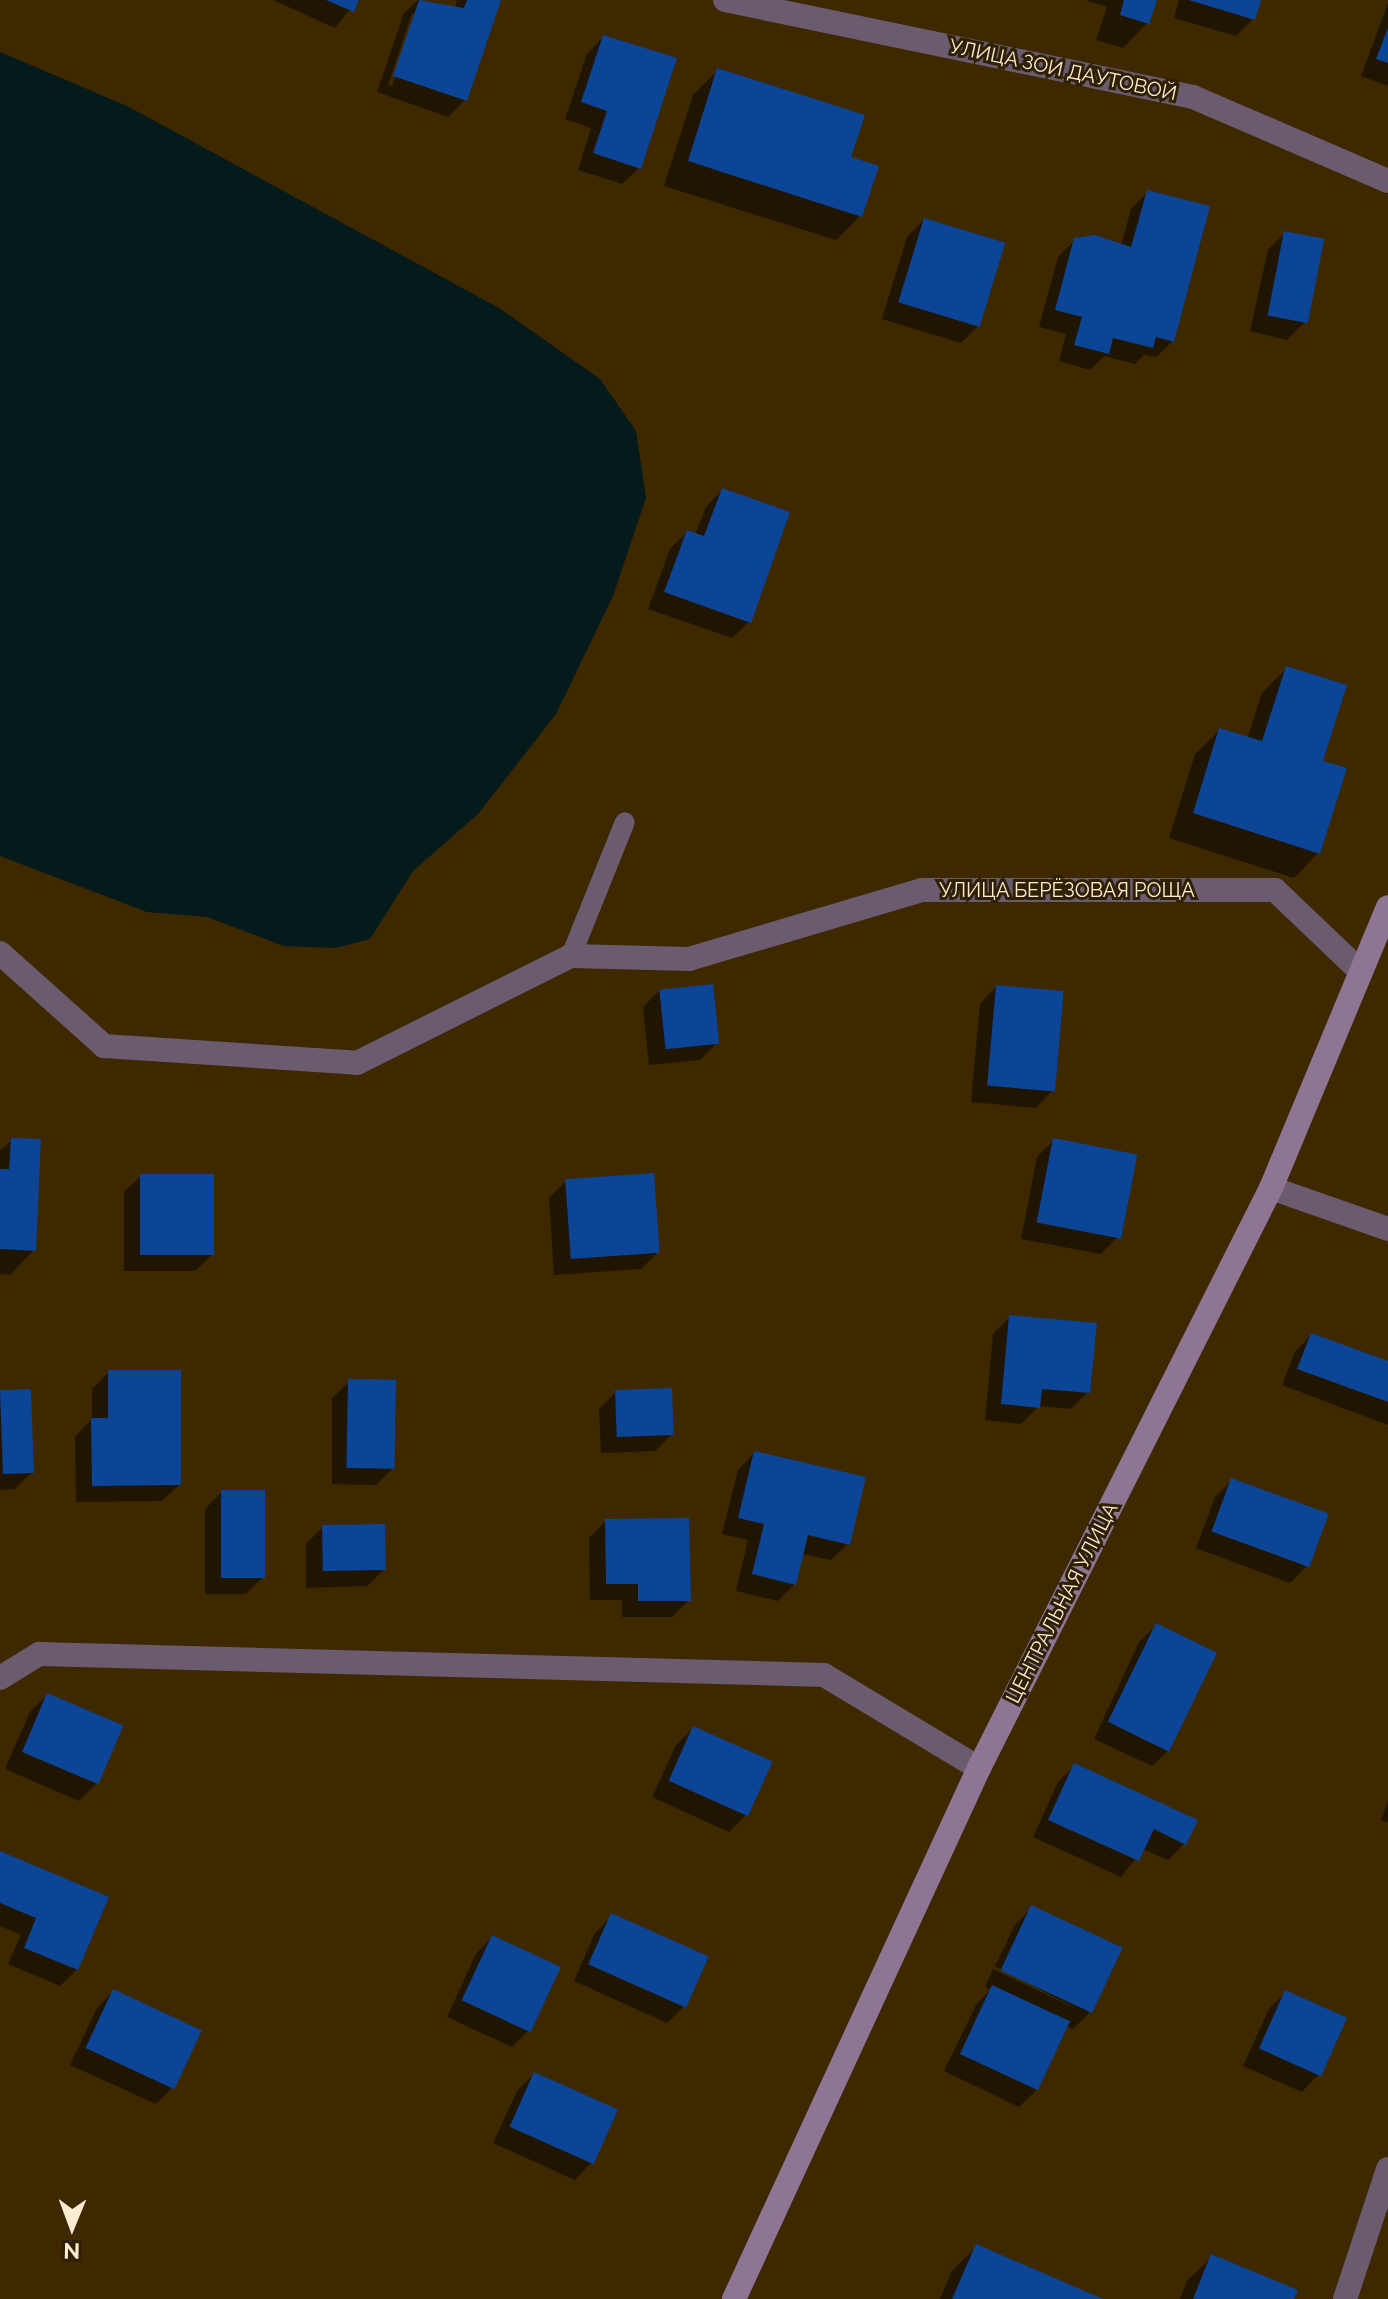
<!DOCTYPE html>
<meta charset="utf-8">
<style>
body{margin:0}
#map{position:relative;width:1388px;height:2299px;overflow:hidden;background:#3d2800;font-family:Raleway,sans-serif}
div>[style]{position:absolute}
.water>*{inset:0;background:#041a1b}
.shadow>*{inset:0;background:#0007}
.building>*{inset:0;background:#0d4596;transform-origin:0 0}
.lane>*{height:20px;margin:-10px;padding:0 10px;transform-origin:10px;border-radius:10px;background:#6a5b6e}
.street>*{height:24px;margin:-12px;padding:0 12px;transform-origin:12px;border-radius:12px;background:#6a5b6e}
.secondary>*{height:24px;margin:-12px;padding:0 12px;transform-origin:12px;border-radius:12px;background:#8d7593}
span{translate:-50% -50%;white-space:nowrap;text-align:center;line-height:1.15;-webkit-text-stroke:6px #2f2004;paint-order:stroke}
.street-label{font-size:20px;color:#fdecd2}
.north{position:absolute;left:32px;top:2187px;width:80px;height:80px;-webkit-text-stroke:6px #2f2004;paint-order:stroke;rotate:181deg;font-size:22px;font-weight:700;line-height:32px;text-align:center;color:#fdecd2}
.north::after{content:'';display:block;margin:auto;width:28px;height:36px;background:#fdecd2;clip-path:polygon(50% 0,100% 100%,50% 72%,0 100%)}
</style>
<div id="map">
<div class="water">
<div style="clip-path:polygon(0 52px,127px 106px,499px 308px,600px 379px,636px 431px,646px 498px,613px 596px,556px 714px,478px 814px,413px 871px,370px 939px,336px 948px,284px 946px,207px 917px,147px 912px,0 856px)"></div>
</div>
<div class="shadow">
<div style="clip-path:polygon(273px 0,357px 0,335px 28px)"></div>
<div style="clip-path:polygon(evenodd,418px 0,455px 7px,457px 0,499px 0,465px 100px,448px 117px,377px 92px,404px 13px,418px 0,412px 14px,416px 14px,392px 86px,388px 85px,412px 14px)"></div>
<div style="clip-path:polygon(1085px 0,1155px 0,1147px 23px,1123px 48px,1096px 40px,1107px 7px)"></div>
<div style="clip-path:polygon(1179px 0,1259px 0,1253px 19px,1236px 36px,1174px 18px)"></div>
<div style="clip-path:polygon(1388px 3px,1388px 86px,1361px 76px)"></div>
<div style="clip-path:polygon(603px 37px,639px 168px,622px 184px,578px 170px,591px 128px,565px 119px,587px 54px)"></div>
<div style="clip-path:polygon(718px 70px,849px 158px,860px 216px,836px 240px,664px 186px,693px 95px)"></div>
<div style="clip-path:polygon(1148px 192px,1173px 341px,1156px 357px,1144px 355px,1135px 364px,1104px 356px,1090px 370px,1059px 361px,1066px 334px,1039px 327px,1058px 257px,1075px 240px,1121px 246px,1131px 209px)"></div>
<div style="clip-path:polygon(924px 220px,978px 326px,961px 343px,882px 319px,907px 237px)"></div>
<div style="clip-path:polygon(1285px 233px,1304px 323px,1287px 340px,1250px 331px,1268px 250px)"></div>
<div style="clip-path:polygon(722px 490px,749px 622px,732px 638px,648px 609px,670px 549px,687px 532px,695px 535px,706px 507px)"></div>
<div style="clip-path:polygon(1287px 668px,1321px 762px,1318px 853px,1294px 878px,1169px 838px,1195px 754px,1220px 730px,1247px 739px,1262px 693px)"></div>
<div style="clip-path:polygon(996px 987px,1052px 1091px,1036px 1108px,971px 1102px,980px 1004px)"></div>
<div style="clip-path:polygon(660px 990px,716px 1044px,700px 1060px,649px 1065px,643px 1007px)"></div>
<div style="clip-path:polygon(12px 1140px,34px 1250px,10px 1275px,0 1274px,0 1151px)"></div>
<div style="clip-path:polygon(1054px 1140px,1118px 1237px,1101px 1254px,1021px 1239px,1037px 1157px)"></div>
<div style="clip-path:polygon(141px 1176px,212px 1255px,195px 1271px,124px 1271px,124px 1192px)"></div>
<div style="clip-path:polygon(566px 1181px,658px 1252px,641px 1269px,554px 1275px,549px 1198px)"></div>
<div style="clip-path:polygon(1010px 1317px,1088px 1392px,1071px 1409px,1039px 1406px,1021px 1424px,985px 1420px,993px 1334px)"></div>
<div style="clip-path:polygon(1311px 1335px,1388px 1363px,1388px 1425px,1282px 1385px,1295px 1352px)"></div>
<div style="clip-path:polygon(109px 1372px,179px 1485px,162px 1501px,76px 1502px,75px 1437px,92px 1419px,92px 1389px)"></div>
<div style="clip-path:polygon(349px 1382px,393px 1468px,376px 1485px,332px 1484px,332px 1398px)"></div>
<div style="clip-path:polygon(0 1392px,32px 1472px,15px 1489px,0 1490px)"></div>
<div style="clip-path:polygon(616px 1392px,672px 1434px,655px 1451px,601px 1453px,599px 1409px)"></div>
<div style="clip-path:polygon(754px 1453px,848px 1544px,831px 1560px,802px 1554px,795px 1584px,778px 1601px,736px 1591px,748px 1540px,722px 1534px,738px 1470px)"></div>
<div style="clip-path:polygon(1232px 1480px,1307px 1566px,1290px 1583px,1196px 1548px,1215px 1497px)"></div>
<div style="clip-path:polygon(222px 1492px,263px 1577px,246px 1594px,205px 1594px,205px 1509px)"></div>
<div style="clip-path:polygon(606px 1521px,689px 1600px,672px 1617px,622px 1617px,622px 1600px,590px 1600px,589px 1538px)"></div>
<div style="clip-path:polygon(322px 1528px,384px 1570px,367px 1586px,306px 1588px,306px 1544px)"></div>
<div style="clip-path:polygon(1156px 1626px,1169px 1750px,1152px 1766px,1094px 1739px,1139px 1642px)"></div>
<div style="clip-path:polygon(47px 1695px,96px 1784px,79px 1801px,5px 1769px,30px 1712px)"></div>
<div style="clip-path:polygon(693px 1728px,746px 1815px,729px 1832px,652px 1797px,676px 1745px)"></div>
<div style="clip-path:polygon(1075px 1765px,1185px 1843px,1168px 1860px,1143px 1849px,1121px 1877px,1033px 1837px,1058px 1782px)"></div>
<div style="clip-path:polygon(1388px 1801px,1388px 1822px,1381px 1820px)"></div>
<div style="clip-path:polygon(0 1854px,77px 1969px,60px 1986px,8px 1964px,21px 1935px,0 1926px)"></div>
<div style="clip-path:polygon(1031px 1908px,1089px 2013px,1073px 2029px,1066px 2026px,1036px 2090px,1019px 2107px,944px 2071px,976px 2005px,990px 1990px,985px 1987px,993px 1969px,1085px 2013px,995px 1966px,1015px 1925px)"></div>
<div style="clip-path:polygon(612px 1916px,705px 1958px,684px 2006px,667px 2023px,574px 1981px,595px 1933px)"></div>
<div style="clip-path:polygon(492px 1937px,558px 1968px,529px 2030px,512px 2047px,447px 2017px,476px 1954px)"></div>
<div style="clip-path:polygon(113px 1991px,172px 2088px,156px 2104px,70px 2065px,97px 2008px)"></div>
<div style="clip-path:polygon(1286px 1992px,1318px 2075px,1302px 2092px,1243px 2066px,1269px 2009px)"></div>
<div style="clip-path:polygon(534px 2074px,591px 2163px,575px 2180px,493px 2143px,517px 2091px)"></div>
<div style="clip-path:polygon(977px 2246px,1098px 2299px,940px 2299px,952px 2271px)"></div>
<div style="clip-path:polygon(1212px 2257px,1292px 2299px,1180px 2299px,1187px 2281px)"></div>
</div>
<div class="building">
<div style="clip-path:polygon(326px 0,359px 0,354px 12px)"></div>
<div style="clip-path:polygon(419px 0,464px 8px,467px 0,501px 0,467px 101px,393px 76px)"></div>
<div style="clip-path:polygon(1124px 0,1157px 0,1149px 24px,1120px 15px)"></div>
<div style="clip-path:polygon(1189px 0,1261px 0,1255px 20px)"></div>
<div style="clip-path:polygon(1388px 28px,1388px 63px,1376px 59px)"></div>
<div style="clip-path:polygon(603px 35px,677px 58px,641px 169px,593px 153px,607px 111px,581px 102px)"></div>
<div style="clip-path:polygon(717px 68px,865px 115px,851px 157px,879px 166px,862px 217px,688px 161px)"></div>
<div style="clip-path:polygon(1147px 190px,1210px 206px,1174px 342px,1156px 337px,1153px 348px,1113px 338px,1109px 354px,1074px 345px,1082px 317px,1055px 310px,1074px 238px,1095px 235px,1131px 247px)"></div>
<div style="left:924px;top:218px;width:85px;height:88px;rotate:17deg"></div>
<div style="left:1284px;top:231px;width:41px;height:86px;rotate:11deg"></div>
<div style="clip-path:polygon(722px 488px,790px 512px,751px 623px,664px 592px,687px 530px,704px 536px)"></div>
<div style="clip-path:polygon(1286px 666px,1347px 685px,1323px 761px,1347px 768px,1320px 854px,1193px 813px,1219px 728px,1262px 741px)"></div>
<div style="left:713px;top:984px;width:60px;height:54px;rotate:84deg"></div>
<div style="left:996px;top:985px;width:68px;height:101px;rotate:5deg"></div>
<div style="clip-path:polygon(11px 1138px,41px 1139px,36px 1251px,0 1249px,0 1169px,9px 1169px)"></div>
<div style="left:1053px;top:1138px;width:86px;height:86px;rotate:11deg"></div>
<div style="left:654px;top:1173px;width:80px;height:89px;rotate:86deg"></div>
<div style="left:140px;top:1174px;width:74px;height:81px"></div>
<div style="clip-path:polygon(1009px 1315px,1097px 1323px,1090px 1393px,1042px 1389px,1040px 1408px,1001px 1404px)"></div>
<div style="clip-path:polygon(1311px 1333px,1388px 1361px,1388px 1402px,1297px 1369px)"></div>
<div style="clip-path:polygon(108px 1370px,181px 1370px,181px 1485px,92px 1486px,91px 1418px,108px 1418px)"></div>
<div style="left:348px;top:1379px;width:48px;height:89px;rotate:1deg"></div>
<div style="left:672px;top:1388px;width:47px;height:57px;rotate:88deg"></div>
<div style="left:31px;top:1389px;width:84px;height:31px;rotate:88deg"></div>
<div style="clip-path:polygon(754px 1451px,866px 1477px,850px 1545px,808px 1535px,796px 1585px,752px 1574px,764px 1524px,738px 1518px)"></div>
<div style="left:1231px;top:1478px;width:104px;height:57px;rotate:20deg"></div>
<div style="left:221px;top:1490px;width:44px;height:88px"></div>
<div style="clip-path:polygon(689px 1518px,691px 1601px,638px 1601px,638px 1584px,606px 1584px,605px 1519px)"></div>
<div style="left:385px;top:1524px;width:46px;height:63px;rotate:89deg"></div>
<div style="left:1156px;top:1623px;width:68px;height:110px;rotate:26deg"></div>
<div style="left:47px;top:1693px;width:83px;height:64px;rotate:23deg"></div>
<div style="left:693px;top:1726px;width:87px;height:60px;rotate:24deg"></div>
<div style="clip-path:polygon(1074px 1763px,1198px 1820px,1186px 1845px,1154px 1829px,1139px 1861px,1048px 1820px)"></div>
<div style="clip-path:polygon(0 1851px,109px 1897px,78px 1970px,24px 1948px,36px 1918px,0 1903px)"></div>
<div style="left:1031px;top:1905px;width:101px;height:72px;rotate:25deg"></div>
<div style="left:611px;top:1913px;width:107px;height:56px;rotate:24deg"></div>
<div style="left:492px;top:1935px;width:76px;height:72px;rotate:25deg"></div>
<div style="left:992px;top:1985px;width:86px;height:76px;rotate:25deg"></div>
<div style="left:113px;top:1989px;width:98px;height:65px;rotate:25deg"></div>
<div style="left:1285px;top:1990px;width:68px;height:64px;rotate:24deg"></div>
<div style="left:534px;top:2072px;width:92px;height:60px;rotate:24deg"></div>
<div style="clip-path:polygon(976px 2244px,1103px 2299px,952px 2299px)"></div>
<div style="clip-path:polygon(1211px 2254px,1298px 2290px,1294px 2299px,1193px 2299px)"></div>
</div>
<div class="lane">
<div style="left:571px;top:956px;width:144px;rotate:-68.1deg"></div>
</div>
<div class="street">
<div style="left:725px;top:0;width:478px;rotate:11.7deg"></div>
<div style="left:1193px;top:97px;width:212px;rotate:23.3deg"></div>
<div style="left:0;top:953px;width:140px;rotate:41.8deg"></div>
<div style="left:104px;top:1046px;width:254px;rotate:3.8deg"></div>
<div style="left:357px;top:1063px;width:239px;rotate:-26.6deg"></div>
<div style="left:571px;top:956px;width:118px;rotate:1.5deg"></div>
<div style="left:689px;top:959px;width:243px;rotate:-16.5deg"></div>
<div style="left:922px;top:890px;width:353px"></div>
<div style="left:1275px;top:890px;width:116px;rotate:43.6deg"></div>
<div style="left:1271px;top:1188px;width:124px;rotate:19.3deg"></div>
<div style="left:0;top:1678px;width:46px;rotate:-31.6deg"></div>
<div style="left:39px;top:1654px;width:785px;rotate:1.53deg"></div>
<div style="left:824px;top:1675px;width:181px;rotate:31deg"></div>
<div style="left:1345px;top:2299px;width:137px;rotate:-71.7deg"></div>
</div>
<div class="secondary">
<div style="left:734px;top:2299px;width:585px;rotate:-65.23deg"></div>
<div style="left:979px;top:1768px;width:649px;rotate:-63.28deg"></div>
<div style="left:1271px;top:1188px;width:304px;rotate:-67.4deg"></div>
</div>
<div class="street-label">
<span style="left:1063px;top:70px;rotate:12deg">УЛИЦА ЗОИ ДАУТОВОЙ</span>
<span style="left:1067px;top:890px">УЛИЦА БЕРЁЗОВАЯ РОЩА</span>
<span style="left:1062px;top:1603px;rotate:-63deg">ЦЕНТРАЛЬНАЯ УЛИЦА</span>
</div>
<div class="north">N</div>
</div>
